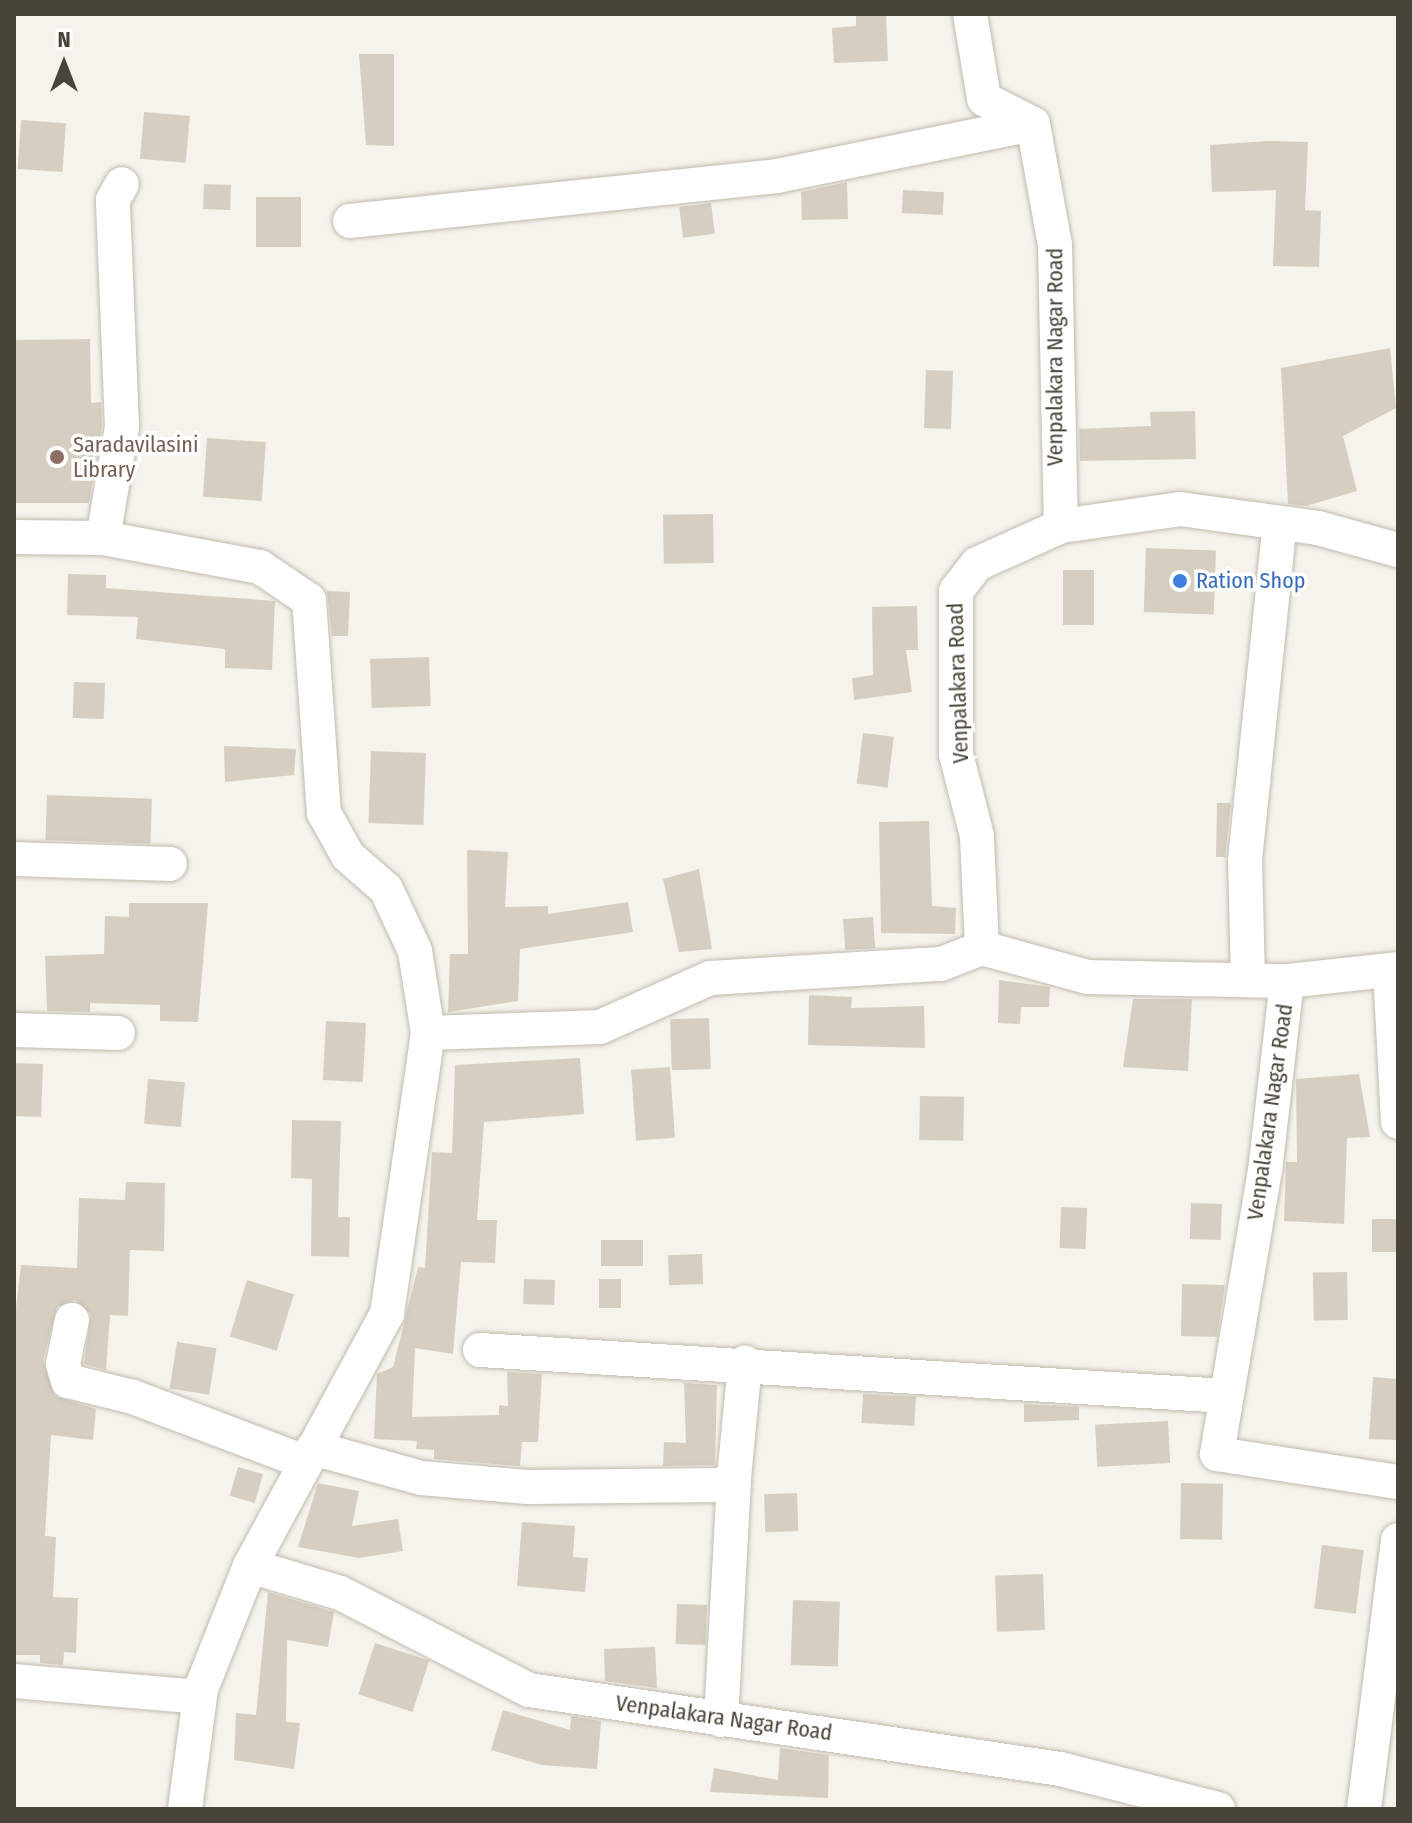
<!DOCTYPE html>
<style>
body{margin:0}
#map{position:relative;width:1412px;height:1823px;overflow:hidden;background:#f5f3ec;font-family:"Fira Sans Condensed",sans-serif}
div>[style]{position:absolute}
.building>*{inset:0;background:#d6cfc1;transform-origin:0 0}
.roads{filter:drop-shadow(0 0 2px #c0bbae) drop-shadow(0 0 2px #c0bbae)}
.minor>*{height:34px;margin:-17px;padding:0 17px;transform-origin:17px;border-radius:17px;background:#fff}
.dots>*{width:22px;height:22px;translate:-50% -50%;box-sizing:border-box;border:4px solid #fff;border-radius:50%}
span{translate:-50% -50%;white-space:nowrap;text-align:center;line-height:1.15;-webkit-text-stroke:7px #fff;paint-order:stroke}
.street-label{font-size:22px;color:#494439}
.education-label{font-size:22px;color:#785e54}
.left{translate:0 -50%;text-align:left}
.shop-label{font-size:22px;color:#366cbe}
.frame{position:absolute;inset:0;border:16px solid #494439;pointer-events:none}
.north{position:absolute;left:24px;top:24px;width:80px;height:80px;-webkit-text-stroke:6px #fff;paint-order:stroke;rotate:0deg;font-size:22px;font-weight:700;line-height:32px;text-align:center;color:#494439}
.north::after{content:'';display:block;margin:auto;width:28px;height:36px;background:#494439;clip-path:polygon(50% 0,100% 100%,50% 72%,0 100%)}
</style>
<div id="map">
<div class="building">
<div style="clip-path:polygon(856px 14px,886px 14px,888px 61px,834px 63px,832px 28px,856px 26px)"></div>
<div style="clip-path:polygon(359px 54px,394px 54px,394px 146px,366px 145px)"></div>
<div style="left:144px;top:112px;width:46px;height:47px;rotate:5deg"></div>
<div style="left:21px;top:120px;width:45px;height:49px;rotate:4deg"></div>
<div style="clip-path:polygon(1267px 141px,1308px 142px,1305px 210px,1321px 211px,1319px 267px,1273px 266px,1276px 190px,1212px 192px,1210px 145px)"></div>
<div style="clip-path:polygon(847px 182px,848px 219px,802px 220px,801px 192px)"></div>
<div style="left:204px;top:184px;width:27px;height:25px;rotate:2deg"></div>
<div style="left:903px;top:190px;width:41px;height:23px;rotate:3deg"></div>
<div style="left:256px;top:197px;width:45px;height:50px"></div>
<div style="left:711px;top:203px;width:31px;height:32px;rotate:83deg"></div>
<div style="clip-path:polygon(90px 339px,91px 403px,101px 402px,102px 426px,89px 503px,14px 503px,14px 340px)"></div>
<div style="clip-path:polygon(1390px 348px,1396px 408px,1343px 436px,1357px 491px,1306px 506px,1288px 504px,1281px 368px)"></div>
<div style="left:926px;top:370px;width:27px;height:58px;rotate:2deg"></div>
<div style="clip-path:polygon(1195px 411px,1196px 459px,1080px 461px,1079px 429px,1151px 426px,1150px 412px)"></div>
<div style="left:207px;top:438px;width:59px;height:59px;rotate:4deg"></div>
<div style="left:713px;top:514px;width:49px;height:50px;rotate:89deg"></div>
<div style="left:1146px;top:548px;width:70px;height:64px;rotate:2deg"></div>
<div style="left:1063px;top:570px;width:31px;height:55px"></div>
<div style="clip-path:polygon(68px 574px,106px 575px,106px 588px,275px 601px,272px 670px,225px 668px,225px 649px,136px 639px,138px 617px,67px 615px)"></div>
<div style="clip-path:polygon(327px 591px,350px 592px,348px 636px,332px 636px)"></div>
<div style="clip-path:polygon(917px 606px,918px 650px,906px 650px,912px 692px,854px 700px,852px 678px,873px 675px,872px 607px)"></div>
<div style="left:429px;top:657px;width:49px;height:59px;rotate:88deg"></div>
<div style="left:74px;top:682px;width:31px;height:36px;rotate:2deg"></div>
<div style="left:863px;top:733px;width:31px;height:51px;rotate:7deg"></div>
<div style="clip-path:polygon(224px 746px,296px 749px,294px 775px,225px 782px)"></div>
<div style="left:371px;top:751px;width:55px;height:72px;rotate:2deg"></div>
<div style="left:47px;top:795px;width:105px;height:45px;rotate:2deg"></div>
<div style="clip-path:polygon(1217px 803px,1231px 803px,1225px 857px,1216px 857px)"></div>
<div style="clip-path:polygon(929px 821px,932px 906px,956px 908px,955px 934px,881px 933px,879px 822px)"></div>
<div style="clip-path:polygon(467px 850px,508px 852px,505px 907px,548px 906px,548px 914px,628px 902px,633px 932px,520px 949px,518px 1001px,448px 1012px,450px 954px,468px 954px)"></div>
<div style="clip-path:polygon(699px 869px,712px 949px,679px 952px,663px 879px)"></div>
<div style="clip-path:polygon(129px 903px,208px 903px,198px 1022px,160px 1021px,160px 1005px,90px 1003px,90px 1012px,47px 1011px,45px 956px,104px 954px,105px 916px,129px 917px)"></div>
<div style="left:873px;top:917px;width:31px;height:30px;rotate:86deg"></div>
<div style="clip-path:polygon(999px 980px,1050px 987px,1049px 1007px,1021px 1007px,1020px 1024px,998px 1023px)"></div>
<div style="clip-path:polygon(809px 995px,852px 997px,851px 1008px,924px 1006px,925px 1048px,808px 1045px)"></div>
<div style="clip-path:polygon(1133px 999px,1192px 999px,1188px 1071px,1123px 1067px)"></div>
<div style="left:709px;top:1018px;width:51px;height:39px;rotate:88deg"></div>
<div style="left:326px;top:1021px;width:40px;height:59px;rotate:3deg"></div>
<div style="clip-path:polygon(580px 1058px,584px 1114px,484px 1122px,477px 1220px,497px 1220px,495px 1263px,461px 1262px,453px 1354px,415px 1348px,412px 1417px,499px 1415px,499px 1405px,508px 1406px,507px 1372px,542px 1374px,538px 1442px,522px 1442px,520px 1466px,434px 1459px,434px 1450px,416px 1449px,417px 1441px,374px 1439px,377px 1374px,393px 1367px,418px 1267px,425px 1268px,432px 1152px,452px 1153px,455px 1065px)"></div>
<div style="left:14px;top:1063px;width:29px;height:53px;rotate:2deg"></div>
<div style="left:670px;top:1067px;width:71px;height:39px;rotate:86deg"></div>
<div style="clip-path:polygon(1359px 1074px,1370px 1137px,1347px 1138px,1344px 1224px,1284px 1221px,1286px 1162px,1297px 1162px,1296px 1079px)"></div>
<div style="left:148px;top:1079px;width:37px;height:45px;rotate:5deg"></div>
<div style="left:920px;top:1096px;width:44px;height:44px;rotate:1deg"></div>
<div style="clip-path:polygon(292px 1120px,341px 1121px,338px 1217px,350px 1217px,349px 1257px,311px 1256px,312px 1179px,291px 1178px)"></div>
<div style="clip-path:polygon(126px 1182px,165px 1183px,164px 1251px,130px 1250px,128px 1316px,110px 1315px,106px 1370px,84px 1364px,91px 1314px,75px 1300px,57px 1307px,43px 1360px,55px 1396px,96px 1409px,93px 1440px,51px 1435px,45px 1536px,56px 1537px,53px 1597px,78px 1598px,76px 1653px,64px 1652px,63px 1665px,40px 1663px,40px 1655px,15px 1655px,14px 1324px,21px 1265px,77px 1268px,79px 1198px,125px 1200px)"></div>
<div style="left:1191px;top:1203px;width:31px;height:36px;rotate:2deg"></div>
<div style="left:1061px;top:1207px;width:26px;height:41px;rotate:2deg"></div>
<div style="left:1398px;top:1219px;width:33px;height:26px;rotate:90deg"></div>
<div style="left:601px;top:1240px;width:42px;height:26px"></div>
<div style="left:702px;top:1254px;width:30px;height:34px;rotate:88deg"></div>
<div style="left:1347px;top:1272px;width:48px;height:34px;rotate:89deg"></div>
<div style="left:524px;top:1279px;width:31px;height:25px;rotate:2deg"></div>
<div style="left:599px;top:1279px;width:22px;height:29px"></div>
<div style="left:247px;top:1280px;width:49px;height:59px;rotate:17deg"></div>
<div style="clip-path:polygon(1182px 1284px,1225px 1285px,1217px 1337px,1181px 1336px)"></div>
<div style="left:177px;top:1342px;width:40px;height:47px;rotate:9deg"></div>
<div style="clip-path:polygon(1373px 1377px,1398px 1379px,1398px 1440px,1369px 1439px)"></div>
<div style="clip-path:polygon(684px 1383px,717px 1385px,715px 1465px,663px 1466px,664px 1442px,686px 1443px)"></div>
<div style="left:863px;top:1394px;width:53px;height:29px;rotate:3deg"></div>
<div style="clip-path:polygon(1024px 1404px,1079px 1407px,1079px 1420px,1024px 1422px)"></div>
<div style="left:1168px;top:1421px;width:42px;height:73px;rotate:87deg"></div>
<div style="left:238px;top:1467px;width:26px;height:30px;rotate:16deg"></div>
<div style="clip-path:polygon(318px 1483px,359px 1491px,352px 1526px,398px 1519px,403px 1551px,359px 1558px,298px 1547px)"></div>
<div style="left:1181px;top:1483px;width:42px;height:56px;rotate:1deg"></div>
<div style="left:797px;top:1493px;width:38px;height:33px;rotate:88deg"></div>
<div style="clip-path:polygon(522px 1522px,575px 1526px,573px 1557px,588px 1558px,585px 1592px,517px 1586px)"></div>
<div style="left:1322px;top:1545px;width:42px;height:64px;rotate:7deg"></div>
<div style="left:1043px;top:1574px;width:56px;height:48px;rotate:88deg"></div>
<div style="clip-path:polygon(268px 1592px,334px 1612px,328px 1647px,287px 1640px,286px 1722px,300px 1723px,294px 1769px,234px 1760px,236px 1713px,256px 1715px)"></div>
<div style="left:793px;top:1600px;width:47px;height:65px;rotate:2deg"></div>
<div style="left:677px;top:1604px;width:30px;height:40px;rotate:2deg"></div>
<div style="left:375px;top:1643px;width:57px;height:54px;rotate:18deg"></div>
<div style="clip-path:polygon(655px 1647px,657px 1688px,605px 1681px,604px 1649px)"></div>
<div style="clip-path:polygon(503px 1710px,570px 1730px,571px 1716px,601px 1721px,597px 1769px,542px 1765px,491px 1750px)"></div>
<div style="clip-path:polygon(780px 1748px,829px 1755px,828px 1798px,710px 1792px,714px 1768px,778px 1780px)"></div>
</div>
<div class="roads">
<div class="minor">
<div style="left:970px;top:14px;width:86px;rotate:80.6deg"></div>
<div style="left:984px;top:99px;width:55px;rotate:27deg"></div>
<div style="left:1033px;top:124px;width:123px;rotate:79.7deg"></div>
<div style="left:1055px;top:245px;width:281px;rotate:88.8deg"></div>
<div style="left:1061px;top:526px;width:120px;rotate:-8.1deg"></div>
<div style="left:1180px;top:509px;width:139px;rotate:7.8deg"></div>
<div style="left:1318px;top:528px;width:83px;rotate:15.4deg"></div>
<div style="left:350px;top:221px;width:429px;rotate:-6deg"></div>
<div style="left:777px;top:176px;width:261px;rotate:-11.5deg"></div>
<div style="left:14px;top:537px;width:89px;rotate:0.6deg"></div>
<div style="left:103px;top:538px;width:160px;rotate:10.5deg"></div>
<div style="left:260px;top:567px;width:59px;rotate:34deg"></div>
<div style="left:309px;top:600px;width:214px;rotate:86deg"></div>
<div style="left:324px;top:813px;width:49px;rotate:60.8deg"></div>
<div style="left:348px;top:856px;width:50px;rotate:41deg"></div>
<div style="left:386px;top:889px;width:68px;rotate:64.9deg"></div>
<div style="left:415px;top:951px;width:83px;rotate:81deg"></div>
<div style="left:428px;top:1033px;width:172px;rotate:-2deg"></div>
<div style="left:600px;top:1027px;width:120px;rotate:-24deg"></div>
<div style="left:710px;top:978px;width:231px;rotate:-3.5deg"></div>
<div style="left:941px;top:964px;width:44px;rotate:-21.3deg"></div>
<div style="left:982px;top:948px;width:110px;rotate:15.3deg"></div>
<div style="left:1088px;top:977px;width:199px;rotate:1.2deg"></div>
<div style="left:1287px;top:981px;width:190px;rotate:96.6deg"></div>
<div style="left:1265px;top:1170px;width:288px;rotate:99.6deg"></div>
<div style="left:1217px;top:1454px;width:183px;rotate:8.8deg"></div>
<div style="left:103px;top:538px;width:113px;rotate:-80.3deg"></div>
<div style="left:122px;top:427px;width:227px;rotate:-92.3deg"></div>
<div style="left:113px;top:200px;width:18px;rotate:-61deg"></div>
<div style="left:14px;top:859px;width:156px;rotate:1.8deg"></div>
<div style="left:982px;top:948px;width:112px;rotate:-92.6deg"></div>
<div style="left:977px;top:836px;width:85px;rotate:-104.4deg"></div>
<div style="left:956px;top:754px;width:163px;rotate:-90deg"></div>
<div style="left:956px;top:591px;width:34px;rotate:-52deg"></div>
<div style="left:977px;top:564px;width:92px;rotate:-24.3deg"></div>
<div style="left:1390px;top:970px;width:152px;rotate:87deg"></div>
<div style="left:1248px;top:980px;width:120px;rotate:-91.4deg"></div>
<div style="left:1245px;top:860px;width:338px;rotate:-84.1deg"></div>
<div style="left:1287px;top:981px;width:112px;rotate:-6.2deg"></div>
<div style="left:14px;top:1030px;width:104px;rotate:1.7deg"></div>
<div style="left:72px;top:1320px;width:45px;rotate:101.6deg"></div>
<div style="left:63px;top:1364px;width:18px;rotate:74deg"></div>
<div style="left:68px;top:1381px;width:67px;rotate:13.8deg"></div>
<div style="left:133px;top:1397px;width:184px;rotate:20.7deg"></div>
<div style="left:480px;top:1350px;width:746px;rotate:3.53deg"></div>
<div style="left:313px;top:1448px;width:112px;rotate:15.5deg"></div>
<div style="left:421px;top:1478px;width:107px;rotate:4.8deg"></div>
<div style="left:528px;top:1487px;width:192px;rotate:-0.6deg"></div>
<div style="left:720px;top:1485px;width:16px;rotate:-27deg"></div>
<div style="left:734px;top:1478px;width:116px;rotate:-84.5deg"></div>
<div style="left:250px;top:1566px;width:94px;rotate:16.7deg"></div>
<div style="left:340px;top:1593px;width:212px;rotate:27.2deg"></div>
<div style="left:529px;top:1690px;width:537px;rotate:8.46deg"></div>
<div style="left:1060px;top:1769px;width:163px;rotate:14.2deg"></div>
<div style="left:14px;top:1681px;width:177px;rotate:4.9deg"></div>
<div style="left:190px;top:1696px;width:13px;rotate:-32deg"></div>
<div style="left:201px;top:1689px;width:132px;rotate:-68.3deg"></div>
<div style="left:250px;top:1566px;width:287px;rotate:-61.5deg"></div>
<div style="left:387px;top:1314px;width:284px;rotate:-81.7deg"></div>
<div style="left:721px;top:1720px;width:242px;rotate:-86.9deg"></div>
<div style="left:185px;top:1809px;width:121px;rotate:-82.4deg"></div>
<div style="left:1364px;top:1809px;width:271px;rotate:-82.8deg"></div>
</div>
</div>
<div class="dots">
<div style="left:57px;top:457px;background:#8d6e63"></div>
<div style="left:1180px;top:581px;background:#3f7fe0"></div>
</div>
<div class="street-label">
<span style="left:1055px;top:357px;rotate:-90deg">Venpalakara Nagar Road</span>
<span style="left:958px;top:683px;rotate:-92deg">Venpalakara Road</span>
<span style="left:1270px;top:1112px;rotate:-82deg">Venpalakara Nagar Road</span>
<span style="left:724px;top:1718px;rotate:8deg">Venpalakara Nagar Road</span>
</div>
<div class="education-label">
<span class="left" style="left:73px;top:457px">Saradavilasini<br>Library</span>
</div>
<div class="shop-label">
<span class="left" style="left:1196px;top:581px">Ration Shop</span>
</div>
<div class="frame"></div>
<div class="north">N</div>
</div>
